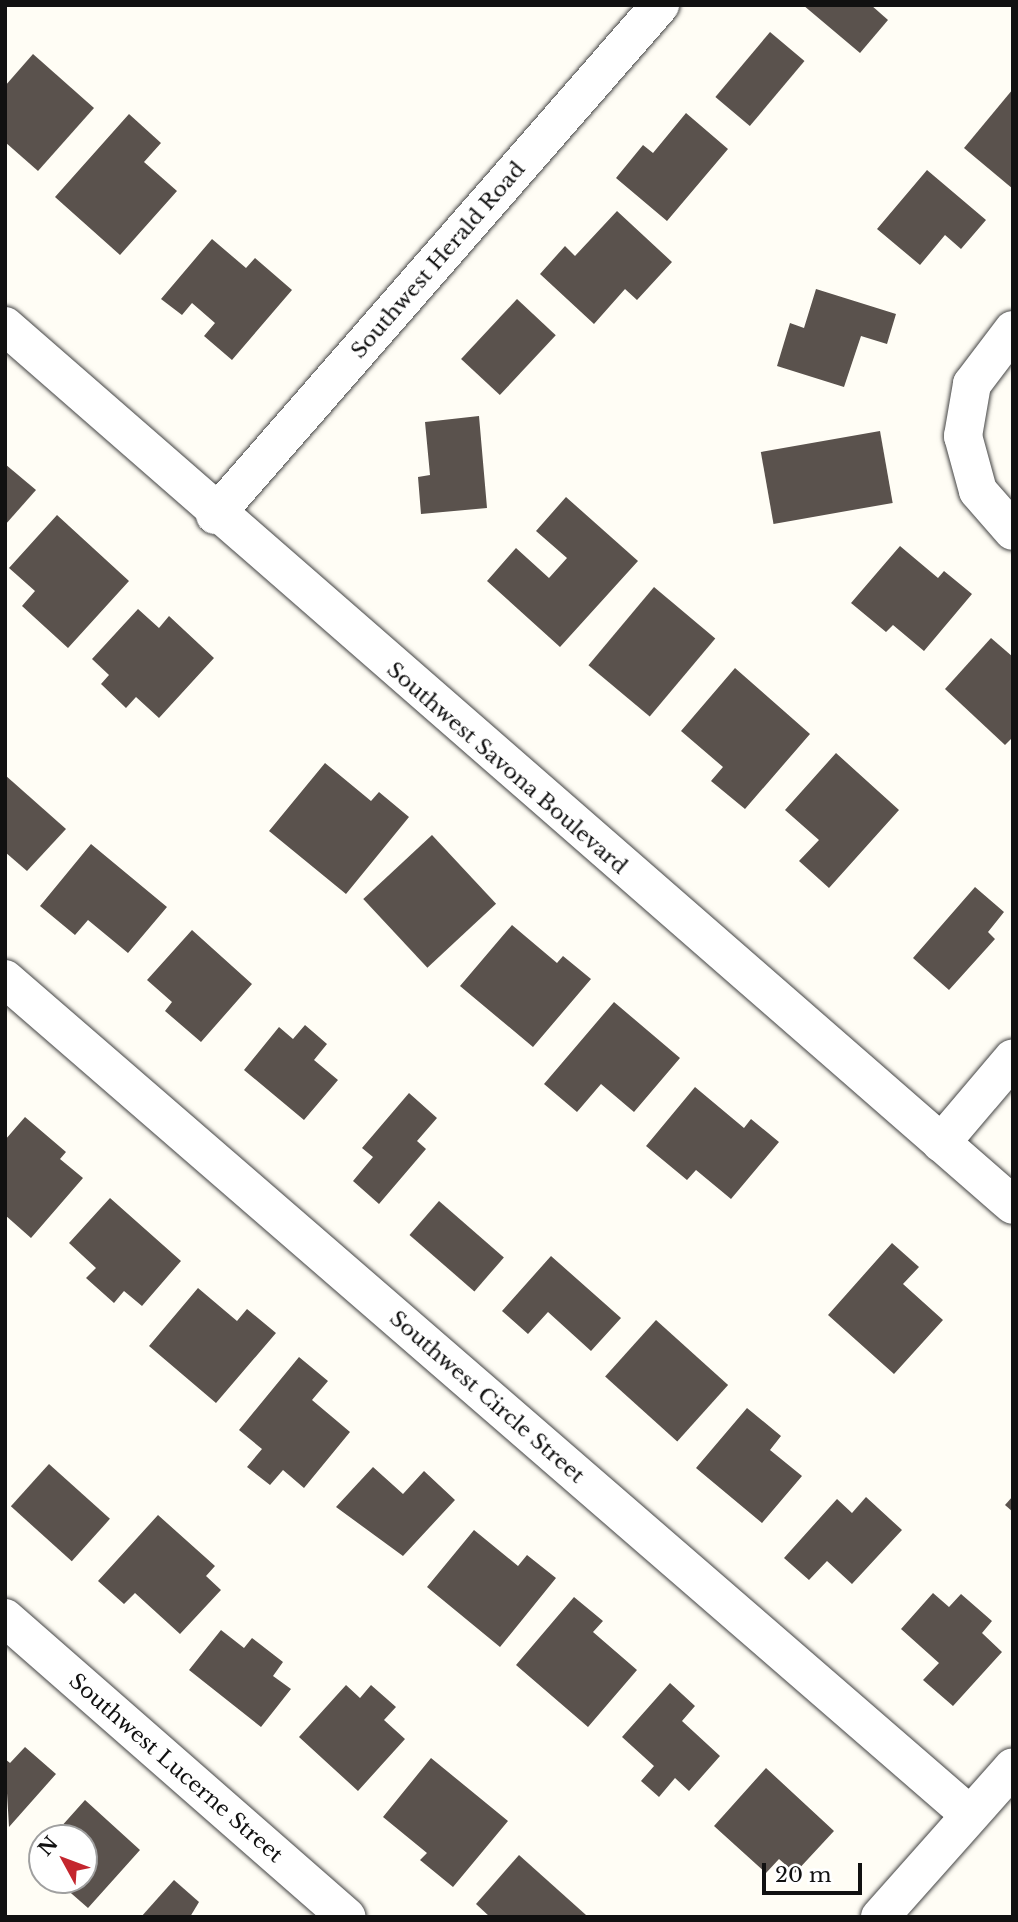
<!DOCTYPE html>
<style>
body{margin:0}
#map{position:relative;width:1018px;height:1922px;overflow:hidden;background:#fffdf5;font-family:"Libre Baskerville",serif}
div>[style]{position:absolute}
.building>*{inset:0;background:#5a524d;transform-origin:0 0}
.roads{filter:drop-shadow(0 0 2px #444) drop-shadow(0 0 2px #444)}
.minor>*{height:38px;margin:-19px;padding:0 19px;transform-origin:19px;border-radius:19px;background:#fff}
.tertiary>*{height:38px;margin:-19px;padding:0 19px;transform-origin:19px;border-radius:19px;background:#fff}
span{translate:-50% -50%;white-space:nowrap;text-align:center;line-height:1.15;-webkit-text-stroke:7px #fff;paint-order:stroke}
.street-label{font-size:21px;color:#111}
.frame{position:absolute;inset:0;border:7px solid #111;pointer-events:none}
.north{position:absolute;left:28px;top:1824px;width:70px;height:70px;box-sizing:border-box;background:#fff;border:2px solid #a0a0a0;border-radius:50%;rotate:311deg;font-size:19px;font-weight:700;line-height:28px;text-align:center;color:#111}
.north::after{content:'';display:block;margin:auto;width:24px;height:32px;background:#c4262e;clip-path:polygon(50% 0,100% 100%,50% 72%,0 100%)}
.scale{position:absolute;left:762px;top:1863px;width:100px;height:32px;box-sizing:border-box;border:4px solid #111;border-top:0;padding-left:9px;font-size:21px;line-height:24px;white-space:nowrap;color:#111;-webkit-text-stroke:5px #fff;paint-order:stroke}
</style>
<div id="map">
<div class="building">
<div style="clip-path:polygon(803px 5px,871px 5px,888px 20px,860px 53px)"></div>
<div style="left:770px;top:32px;width:45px;height:85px;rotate:40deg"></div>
<div style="clip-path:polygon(33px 54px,94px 108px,38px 171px,5px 142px,5px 86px)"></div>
<div style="clip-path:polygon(1013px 89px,1013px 189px,964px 148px)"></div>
<div style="clip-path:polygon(686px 113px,728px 149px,667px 221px,616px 178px,643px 145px,653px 153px)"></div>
<div style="clip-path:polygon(129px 114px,161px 143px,144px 162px,177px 191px,120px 255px,55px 197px)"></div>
<div style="clip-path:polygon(927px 170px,986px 220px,961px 249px,945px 235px,920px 265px,877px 229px)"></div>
<div style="clip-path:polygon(617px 211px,672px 262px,637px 300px,625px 289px,594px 324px,540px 274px,565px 246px,575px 256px)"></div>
<div style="clip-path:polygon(212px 239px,246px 268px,255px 258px,292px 290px,232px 360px,204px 336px,215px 323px,192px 303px,182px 315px,161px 299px)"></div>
<div style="clip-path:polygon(816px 289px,896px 314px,887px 344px,861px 336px,844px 387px,777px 366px,790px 323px,804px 328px)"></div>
<div style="left:517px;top:299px;width:53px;height:82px;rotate:43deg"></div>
<div style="clip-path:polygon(479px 416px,487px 508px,421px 514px,418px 477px,430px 475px,425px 422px)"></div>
<div style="left:880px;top:431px;width:73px;height:121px;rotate:80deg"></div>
<div style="clip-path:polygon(5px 464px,36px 490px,5px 525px)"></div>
<div style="clip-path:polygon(566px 497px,638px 561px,560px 647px,487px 581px,516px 548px,549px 578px,567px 558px,536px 531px)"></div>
<div style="clip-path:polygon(57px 515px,129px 581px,68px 648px,22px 606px,35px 591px,9px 568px)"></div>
<div style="clip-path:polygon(900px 546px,938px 578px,944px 571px,972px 594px,924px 651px,893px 625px,886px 632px,851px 603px)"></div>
<div style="left:654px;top:587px;width:80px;height:102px;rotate:40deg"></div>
<div style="clip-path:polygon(138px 609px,159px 628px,169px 616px,214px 658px,159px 718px,136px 697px,126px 708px,101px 684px,109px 675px,92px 659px)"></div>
<div style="clip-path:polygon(991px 638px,1013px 657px,1013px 737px,1005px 745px,945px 689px)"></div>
<div style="clip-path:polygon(735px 668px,810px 734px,745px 809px,711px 781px,723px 767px,681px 731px)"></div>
<div style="clip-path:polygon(836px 753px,899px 810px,829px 888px,799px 861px,819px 840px,785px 810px)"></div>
<div style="clip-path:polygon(325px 763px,371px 801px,379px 792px,409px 817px,346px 894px,269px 831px)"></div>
<div style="clip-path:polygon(5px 775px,66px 829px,27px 871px,5px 852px)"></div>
<div style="left:432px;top:835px;width:94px;height:94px;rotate:47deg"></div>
<div style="clip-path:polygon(91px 844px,167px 907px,128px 953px,88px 920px,75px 935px,40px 906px)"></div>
<div style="clip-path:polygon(975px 887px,1004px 912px,988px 932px,995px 939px,949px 990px,913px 958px)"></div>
<div style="clip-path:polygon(512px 925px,557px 963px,563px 956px,591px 979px,533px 1047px,460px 986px)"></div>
<div style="clip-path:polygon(192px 930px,252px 984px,201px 1042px,165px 1011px,172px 1002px,147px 980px)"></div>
<div style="clip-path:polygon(614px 1002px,680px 1058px,634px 1112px,601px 1084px,577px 1112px,544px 1084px)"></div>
<div style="clip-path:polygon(305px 1025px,327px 1044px,314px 1060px,338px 1080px,304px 1120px,244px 1070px,279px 1027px,293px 1039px)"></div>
<div style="clip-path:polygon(695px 1087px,744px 1128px,751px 1119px,779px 1142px,731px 1199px,696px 1170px,687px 1180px,646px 1146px)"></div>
<div style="clip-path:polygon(409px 1093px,437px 1118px,417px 1141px,426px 1149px,379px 1204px,353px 1181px,373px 1157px,362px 1148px)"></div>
<div style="clip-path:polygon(25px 1117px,66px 1152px,60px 1159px,83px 1178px,31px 1238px,5px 1215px,5px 1140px)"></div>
<div style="clip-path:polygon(110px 1198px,181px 1261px,142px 1306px,124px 1291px,114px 1303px,86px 1278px,96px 1268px,69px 1243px)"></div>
<div style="left:439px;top:1201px;width:86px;height:45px;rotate:41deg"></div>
<div style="clip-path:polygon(892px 1243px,919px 1267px,903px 1284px,943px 1320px,894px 1374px,828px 1315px)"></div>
<div style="clip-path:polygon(551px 1256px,621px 1318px,591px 1351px,548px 1312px,528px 1334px,502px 1311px)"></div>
<div style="clip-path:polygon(198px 1288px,237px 1321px,247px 1309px,276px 1333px,216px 1403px,149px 1346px)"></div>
<div style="left:656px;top:1320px;width:97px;height:76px;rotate:42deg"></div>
<div style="clip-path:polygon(299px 1357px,328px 1381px,312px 1400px,350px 1432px,304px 1488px,283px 1470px,270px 1485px,247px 1467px,262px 1449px,239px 1430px)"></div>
<div style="clip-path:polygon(747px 1408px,781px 1436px,770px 1450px,802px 1476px,762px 1523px,696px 1468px)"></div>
<div style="left:49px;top:1464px;width:82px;height:57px;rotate:42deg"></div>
<div style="clip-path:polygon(373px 1467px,403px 1494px,424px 1471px,455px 1500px,403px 1556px,336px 1507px)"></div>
<div style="clip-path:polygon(1013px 1496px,1013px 1512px,1005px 1505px)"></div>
<div style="clip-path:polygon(866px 1497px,902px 1530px,852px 1584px,827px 1561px,809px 1580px,784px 1558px,837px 1499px,852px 1513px)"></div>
<div style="clip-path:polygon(158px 1515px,215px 1566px,206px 1576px,221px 1590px,180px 1634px,135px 1593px,124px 1604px,98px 1581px)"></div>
<div style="clip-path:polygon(474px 1530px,518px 1566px,527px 1555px,556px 1578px,500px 1647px,427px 1587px)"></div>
<div style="clip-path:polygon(933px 1593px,949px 1607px,961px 1594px,992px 1621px,982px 1633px,1002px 1652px,953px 1706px,923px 1680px,939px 1663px,901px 1629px)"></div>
<div style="clip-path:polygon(574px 1597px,603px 1621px,593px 1632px,637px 1670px,588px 1727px,516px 1665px)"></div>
<div style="clip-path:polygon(221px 1630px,244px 1648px,252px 1638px,283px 1662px,273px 1676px,291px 1689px,261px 1727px,189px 1670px)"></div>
<div style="clip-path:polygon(670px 1683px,695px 1706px,682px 1721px,720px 1756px,689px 1791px,675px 1778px,659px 1797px,641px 1781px,654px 1766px,622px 1737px)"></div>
<div style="clip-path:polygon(346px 1685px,360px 1698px,371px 1685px,396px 1707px,384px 1720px,405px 1739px,358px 1791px,299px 1737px)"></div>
<div style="clip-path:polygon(25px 1747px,56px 1774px,9px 1827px,5px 1759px,10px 1763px)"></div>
<div style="clip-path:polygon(431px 1758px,508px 1821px,453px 1887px,420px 1860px,427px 1853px,383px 1817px)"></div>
<div style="clip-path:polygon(766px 1768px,834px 1831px,795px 1873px,779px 1859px,766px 1873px,714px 1826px)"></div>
<div style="clip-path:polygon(85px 1800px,140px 1850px,88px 1908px,56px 1880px,84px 1880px,84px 1838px,51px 1838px)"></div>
<div style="clip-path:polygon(42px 1848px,42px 1868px,32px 1859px)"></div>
<div style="clip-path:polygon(519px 1855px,586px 1915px,585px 1917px,490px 1917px,476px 1904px)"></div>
<div style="clip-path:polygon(174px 1880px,199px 1902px,190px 1917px,141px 1917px)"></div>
</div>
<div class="roads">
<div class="minor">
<div style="left:1013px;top:330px;width:68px;rotate:127.2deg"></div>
<div style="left:972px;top:384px;width:53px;rotate:99.8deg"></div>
<div style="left:963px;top:436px;width:57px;rotate:74.7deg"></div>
<div style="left:978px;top:491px;width:53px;rotate:48.8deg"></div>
<div style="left:215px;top:515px;width:677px;rotate:-48.89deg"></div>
<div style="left:5px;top:979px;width:1275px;rotate:40.9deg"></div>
<div style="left:941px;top:1143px;width:111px;rotate:-49.7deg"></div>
<div style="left:5px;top:1618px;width:454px;rotate:41.2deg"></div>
<div style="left:880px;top:1917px;width:200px;rotate:-48.4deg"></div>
</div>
<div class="tertiary">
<div style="left:5px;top:326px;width:1337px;rotate:41.09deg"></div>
</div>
</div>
<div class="street-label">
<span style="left:438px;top:260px;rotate:-49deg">Southwest Herald Road</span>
<span style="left:507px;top:768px;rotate:41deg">Southwest Savona Boulevard</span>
<span style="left:487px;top:1397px;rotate:41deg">Southwest Circle Street</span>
<span style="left:176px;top:1768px;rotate:41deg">Southwest Lucerne Street</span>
</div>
<div class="frame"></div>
<div class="north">N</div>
<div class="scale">20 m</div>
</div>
